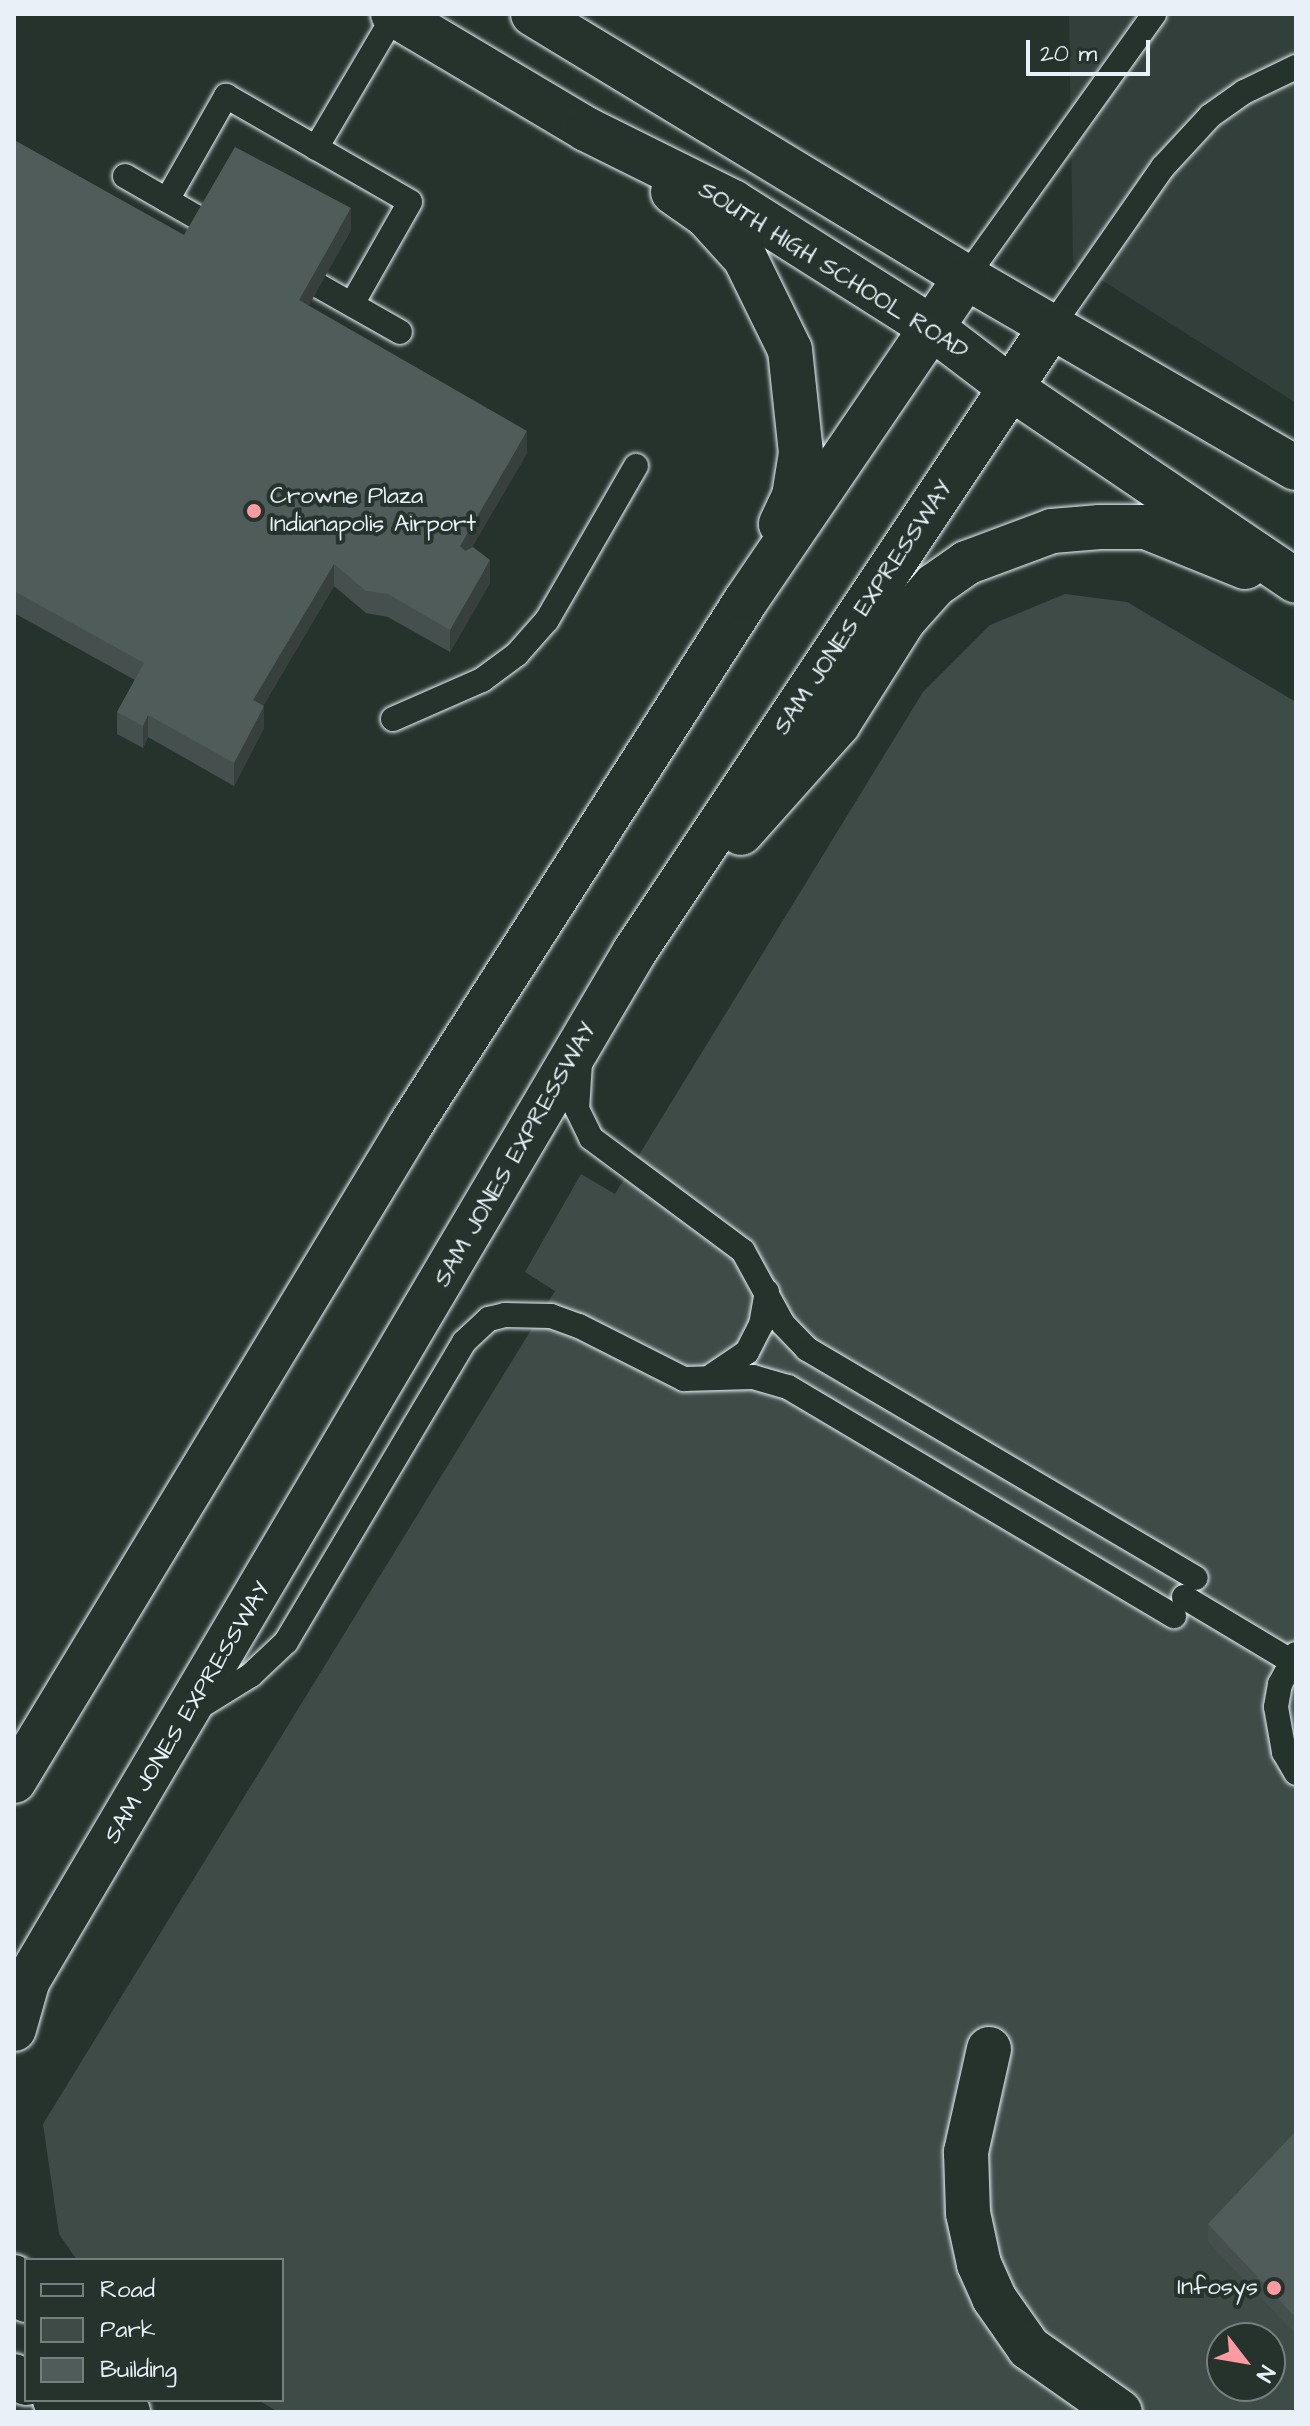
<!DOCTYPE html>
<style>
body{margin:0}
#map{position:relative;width:1310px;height:2426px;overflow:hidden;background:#26332d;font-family:"Architects Daughter",sans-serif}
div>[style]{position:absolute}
.built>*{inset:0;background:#333f3a}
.green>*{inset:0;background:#3e4b47}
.roads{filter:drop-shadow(0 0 2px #e8f1f8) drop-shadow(0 0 2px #e8f1f8)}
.service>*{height:24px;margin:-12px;padding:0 12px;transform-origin:12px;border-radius:12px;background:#26332d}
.minor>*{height:44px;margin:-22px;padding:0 22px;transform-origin:22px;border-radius:22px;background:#26332d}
.tertiary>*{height:44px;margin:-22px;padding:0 22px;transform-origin:22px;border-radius:22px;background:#26332d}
.motorway>*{height:44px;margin:-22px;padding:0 22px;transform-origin:22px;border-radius:22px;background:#26332d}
.wall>*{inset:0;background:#454f4d}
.shaded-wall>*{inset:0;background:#38403e}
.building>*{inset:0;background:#505c59}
.dots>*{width:22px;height:22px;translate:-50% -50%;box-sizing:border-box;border:4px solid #26332d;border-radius:50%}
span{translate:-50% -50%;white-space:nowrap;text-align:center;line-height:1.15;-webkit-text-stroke:8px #26332d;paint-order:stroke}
.street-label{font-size:24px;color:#e8f1f8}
.poi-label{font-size:24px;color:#e8f1f8}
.left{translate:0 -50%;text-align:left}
.right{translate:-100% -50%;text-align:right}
.frame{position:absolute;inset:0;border:16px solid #e8f1f8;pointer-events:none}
.legend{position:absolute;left:24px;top:2258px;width:260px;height:144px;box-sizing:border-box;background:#26332d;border:2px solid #747f7e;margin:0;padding:10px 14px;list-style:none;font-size:24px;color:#e8f1f8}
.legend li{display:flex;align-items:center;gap:16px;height:40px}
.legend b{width:40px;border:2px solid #747f7e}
.north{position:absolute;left:1206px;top:2322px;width:80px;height:80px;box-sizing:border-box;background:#26332d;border:2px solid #747f7e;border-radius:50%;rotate:121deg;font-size:22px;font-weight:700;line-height:32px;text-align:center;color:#e8f1f8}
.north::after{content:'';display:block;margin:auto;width:28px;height:36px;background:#ff9aa2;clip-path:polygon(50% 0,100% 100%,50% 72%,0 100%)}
.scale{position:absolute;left:1026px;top:40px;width:124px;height:36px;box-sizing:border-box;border:4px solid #e8f1f8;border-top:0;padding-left:10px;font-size:24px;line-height:28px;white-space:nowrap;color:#e8f1f8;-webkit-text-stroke:6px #26332d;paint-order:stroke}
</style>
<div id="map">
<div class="built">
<div style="clip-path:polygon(1069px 14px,1296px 14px,1296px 403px,1073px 262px)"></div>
</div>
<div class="green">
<div style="clip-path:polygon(evenodd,1065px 594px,1127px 602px,1296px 702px,1296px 2412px,278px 2412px,258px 2400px,282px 2400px,282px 2260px,77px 2260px,59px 2234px,43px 2124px,555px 1291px,525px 1272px,581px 1174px,615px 1194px,923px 692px,990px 625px,1065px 594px,1222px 2338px,1270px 2338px,1270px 2386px,1222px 2386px,1222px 2338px)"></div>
</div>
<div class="roads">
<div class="service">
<div style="left:316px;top:148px;width:156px;rotate:-59.5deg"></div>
<div style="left:125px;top:176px;width:92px;rotate:29.9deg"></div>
<div style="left:167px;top:200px;width:120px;rotate:-60.4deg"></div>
<div style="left:226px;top:96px;width:212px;rotate:29.9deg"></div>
<div style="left:410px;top:202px;width:117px;rotate:119.6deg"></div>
<div style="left:966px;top:277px;width:323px;rotate:-54.4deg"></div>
<div style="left:319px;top:286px;width:93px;rotate:29.6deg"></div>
<div style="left:1052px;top:326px;width:194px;rotate:-55.1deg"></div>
<div style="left:1163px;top:167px;width:69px;rotate:-47.3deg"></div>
<div style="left:1210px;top:116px;width:42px;rotate:-35.2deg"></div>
<div style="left:1244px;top:92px;width:58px;rotate:-25.7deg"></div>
<div style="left:393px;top:719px;width:97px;rotate:-23.7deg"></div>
<div style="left:482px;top:680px;width:44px;rotate:-36.6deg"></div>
<div style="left:517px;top:654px;width:45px;rotate:-48.6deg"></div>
<div style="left:547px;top:620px;width:178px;rotate:-60deg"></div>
<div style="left:580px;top:1063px;width:46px;rotate:93.7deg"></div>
<div style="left:577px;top:1109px;width:32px;rotate:64deg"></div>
<div style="left:591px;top:1138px;width:189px;rotate:36.6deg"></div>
<div style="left:743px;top:1251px;width:83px;rotate:61.3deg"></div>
<div style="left:783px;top:1324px;width:35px;rotate:46deg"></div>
<div style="left:807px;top:1349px;width:451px;rotate:30.5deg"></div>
<div style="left:713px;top:1375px;width:41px;rotate:-34.1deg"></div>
<div style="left:747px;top:1352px;width:30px;rotate:-63deg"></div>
<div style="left:761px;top:1325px;width:34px;rotate:-80deg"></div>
<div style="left:1184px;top:1597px;width:125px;rotate:30.9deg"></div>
<div style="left:1296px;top:1654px;width:34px;rotate:118deg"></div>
<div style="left:1280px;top:1684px;width:23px;rotate:100deg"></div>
<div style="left:1276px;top:1707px;width:46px;rotate:79.9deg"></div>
<div style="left:1284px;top:1752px;width:24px;rotate:60deg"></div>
<div style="left:196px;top:1709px;width:65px;rotate:-31.7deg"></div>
<div style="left:251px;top:1675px;width:48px;rotate:-43.3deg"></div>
<div style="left:286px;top:1642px;width:349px;rotate:-59.3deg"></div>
<div style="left:464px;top:1342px;width:34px;rotate:-43deg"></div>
<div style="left:489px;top:1319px;width:16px;rotate:-14deg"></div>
<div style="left:505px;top:1315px;width:46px;rotate:1.2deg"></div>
<div style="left:551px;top:1316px;width:30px;rotate:20deg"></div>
<div style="left:579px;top:1326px;width:118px;rotate:26.8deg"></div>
<div style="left:684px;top:1379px;width:69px;rotate:-1.7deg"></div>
<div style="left:753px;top:1377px;width:36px;rotate:16deg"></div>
<div style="left:788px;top:1387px;width:449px;rotate:30.7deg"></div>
</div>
<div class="minor">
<div style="left:989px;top:2049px;width:106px;rotate:102.6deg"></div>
<div style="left:966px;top:2152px;width:61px;rotate:88.1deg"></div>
<div style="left:968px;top:2213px;width:52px;rotate:77.8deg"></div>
<div style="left:979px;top:2264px;width:37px;rotate:66deg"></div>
<div style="left:994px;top:2298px;width:61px;rotate:55deg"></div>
<div style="left:1029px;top:2348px;width:111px;rotate:35.1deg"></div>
</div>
<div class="tertiary">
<div style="left:393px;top:14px;width:225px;rotate:30.8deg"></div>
<div style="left:586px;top:129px;width:164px;rotate:26.4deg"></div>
<div style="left:733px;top:202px;width:234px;rotate:32.3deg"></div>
<div style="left:931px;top:327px;width:101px;rotate:37.3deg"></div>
<div style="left:1011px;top:388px;width:344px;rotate:34.1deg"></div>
<div style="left:533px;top:14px;width:507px;rotate:31.27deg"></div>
<div style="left:966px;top:277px;width:381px;rotate:30.1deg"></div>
<div style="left:673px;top:192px;width:40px;rotate:34.9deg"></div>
<div style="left:706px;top:215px;width:58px;rotate:47.8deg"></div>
<div style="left:745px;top:258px;width:102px;rotate:63.9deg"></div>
<div style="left:790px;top:350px;width:104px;rotate:83.9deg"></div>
<div style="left:801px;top:453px;width:44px;rotate:99.2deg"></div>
<div style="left:794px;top:496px;width:31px;rotate:115deg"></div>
<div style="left:741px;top:833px;width:146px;rotate:-48.3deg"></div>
<div style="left:838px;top:724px;width:122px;rotate:-57.7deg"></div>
<div style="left:903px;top:621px;width:48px;rotate:-48.4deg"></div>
<div style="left:935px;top:585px;width:38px;rotate:-35deg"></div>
<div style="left:966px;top:563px;width:92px;rotate:-20.4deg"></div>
<div style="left:1052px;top:531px;width:48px;rotate:-4.8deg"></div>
<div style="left:1100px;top:527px;width:46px"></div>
<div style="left:1146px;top:527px;width:107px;rotate:22deg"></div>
<div style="left:14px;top:1781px;width:765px;rotate:-58.84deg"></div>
<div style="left:410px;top:1126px;width:622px;rotate:-57.41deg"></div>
<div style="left:745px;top:602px;width:393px;rotate:-55.8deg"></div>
<div style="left:14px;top:2004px;width:1222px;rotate:-59.47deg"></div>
<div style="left:635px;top:951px;width:751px;rotate:-56.29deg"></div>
</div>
<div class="motorway">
<div style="left:14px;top:2029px;width:48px;rotate:-74.2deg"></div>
<div style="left:14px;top:2277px;width:26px;rotate:62deg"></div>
<div style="left:14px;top:2376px;width:14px;rotate:30deg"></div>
<div style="left:55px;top:2400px;width:24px;rotate:30deg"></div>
<div style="left:116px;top:2400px;width:17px;rotate:45deg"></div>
</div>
</div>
<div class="wall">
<div style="clip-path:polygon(14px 140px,184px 235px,351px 230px,308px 306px,527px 453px,472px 547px,490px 583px,450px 652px,388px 617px,366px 613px,334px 586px,263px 706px,264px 728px,234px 786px,148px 737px,143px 748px,117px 734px,117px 712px,135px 680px,14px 613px)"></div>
<div style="clip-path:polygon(1296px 2131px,1296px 2335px,1208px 2242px,1208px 2224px)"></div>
</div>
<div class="shaded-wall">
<div style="clip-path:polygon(351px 208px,351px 230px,299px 323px,299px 300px)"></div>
<div style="clip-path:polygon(527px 431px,527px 453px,460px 568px,460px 546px)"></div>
<div style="clip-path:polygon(490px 560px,490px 583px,450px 652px,450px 630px)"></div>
<div style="clip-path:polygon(334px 564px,334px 586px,253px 723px,253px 700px)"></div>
<div style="clip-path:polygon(264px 706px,264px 728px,234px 786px,234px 763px)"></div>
<div style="clip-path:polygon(148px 715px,148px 737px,143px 748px,143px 726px)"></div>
</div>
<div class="building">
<div style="clip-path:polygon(14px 140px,184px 235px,235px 147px,351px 208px,299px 300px,527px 431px,460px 546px,465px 551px,473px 547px,490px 560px,450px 630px,388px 594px,366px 591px,334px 564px,253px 700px,264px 706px,234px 763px,148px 715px,143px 726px,117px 712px,144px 663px,14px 591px)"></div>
<div style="clip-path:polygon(1296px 2131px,1296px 2318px,1208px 2224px)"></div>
</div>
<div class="dots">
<div style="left:254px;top:511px;background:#ff9aa2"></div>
<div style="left:1274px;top:2288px;background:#ff9aa2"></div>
</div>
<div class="street-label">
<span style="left:833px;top:271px;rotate:32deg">SOUTH HIGH SCHOOL ROAD</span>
<span style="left:864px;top:608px;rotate:-56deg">SAM JONES EXPRESSWAY</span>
<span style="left:516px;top:1155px;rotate:-60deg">SAM JONES EXPRESSWAY</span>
<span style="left:188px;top:1713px;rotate:-59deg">SAM JONES EXPRESSWAY</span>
</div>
<div class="poi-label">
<span class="left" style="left:270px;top:511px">Crowne Plaza<br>Indianapolis Airport</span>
<span class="right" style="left:1258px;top:2288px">Infosys</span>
</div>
<div class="frame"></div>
<ul class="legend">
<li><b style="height:10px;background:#26332d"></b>Road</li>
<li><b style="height:22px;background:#3e4b47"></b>Park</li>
<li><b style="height:22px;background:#505c59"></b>Building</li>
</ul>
<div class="north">N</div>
<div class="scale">20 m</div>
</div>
